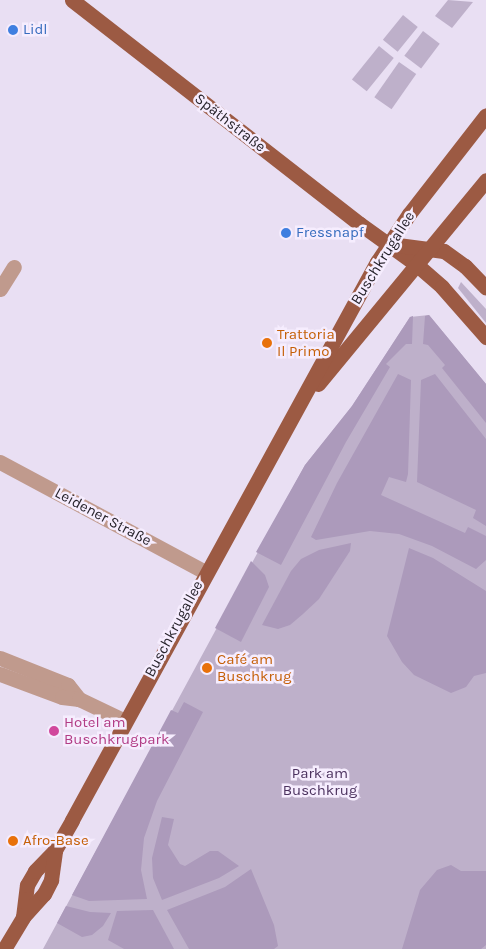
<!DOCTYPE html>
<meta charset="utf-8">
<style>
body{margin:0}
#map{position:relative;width:486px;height:949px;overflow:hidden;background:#e9dff3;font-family:Karla,sans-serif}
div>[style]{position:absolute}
.green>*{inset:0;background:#beb0ca;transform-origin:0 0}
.forest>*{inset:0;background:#ac9abb}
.minor>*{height:15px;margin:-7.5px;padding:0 7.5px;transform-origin:7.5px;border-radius:7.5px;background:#c09a8d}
.major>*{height:15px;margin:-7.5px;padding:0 7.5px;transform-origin:7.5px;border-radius:7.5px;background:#9c5a43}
.dots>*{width:14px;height:14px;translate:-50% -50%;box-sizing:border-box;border:2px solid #f6edfe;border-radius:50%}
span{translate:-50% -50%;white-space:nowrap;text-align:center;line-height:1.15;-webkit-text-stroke:5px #f6edfe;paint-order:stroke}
.shop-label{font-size:15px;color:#366cbe}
.left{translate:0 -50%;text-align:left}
.street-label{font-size:15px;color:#27232b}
.food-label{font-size:15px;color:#c56008}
.hotel-label{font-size:15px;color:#b23c85}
.park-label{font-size:15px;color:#4b315e}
</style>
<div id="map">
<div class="green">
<div style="clip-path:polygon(448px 0,473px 2px,452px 28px,435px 16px)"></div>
<div style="left:403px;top:15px;width:19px;height:32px;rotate:39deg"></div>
<div style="left:423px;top:31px;width:21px;height:31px;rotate:37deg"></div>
<div style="left:379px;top:46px;width:19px;height:43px;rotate:39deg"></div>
<div style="left:399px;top:62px;width:21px;height:43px;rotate:35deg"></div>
<div style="clip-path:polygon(461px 282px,486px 309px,486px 323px,458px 288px)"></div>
<div style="clip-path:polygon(429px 315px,486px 384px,486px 949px,43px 949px,305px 465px,352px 406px,410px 317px)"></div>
</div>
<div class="forest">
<div style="clip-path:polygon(429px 315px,486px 384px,486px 423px,442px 368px,445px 365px,428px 345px,423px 344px,425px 316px)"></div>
<div style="clip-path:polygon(413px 316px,412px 344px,406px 344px,386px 364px,390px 367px,346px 442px,281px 565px,256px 552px,305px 465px,352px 406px,410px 317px)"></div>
<div style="clip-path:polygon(398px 374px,411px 380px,408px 474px,406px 482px,389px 477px,381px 495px,465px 533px,468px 527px,486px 536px,486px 560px,476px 569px,432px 546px,399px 534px,370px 531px,316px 540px,311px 537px,337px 483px)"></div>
<div style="clip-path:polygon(435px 374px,486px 439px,486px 526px,473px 518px,476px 510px,417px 482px,421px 380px)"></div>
<div style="clip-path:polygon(351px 543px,350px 551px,319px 599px,303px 614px,290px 625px,278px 629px,262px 625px,291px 571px,301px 559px,319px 550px)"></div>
<div style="clip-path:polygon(409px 548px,433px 558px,486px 591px,486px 673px,474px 676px,466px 687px,451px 693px,414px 675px,402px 662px,387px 636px)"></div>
<div style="clip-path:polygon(251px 561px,265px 575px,269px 587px,241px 642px,215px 628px)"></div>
<div style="clip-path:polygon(184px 702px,203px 712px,157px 801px,144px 838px,141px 870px,147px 899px,89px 901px,72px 895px,171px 710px,178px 713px)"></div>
<div style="clip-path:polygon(162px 817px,174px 819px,168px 845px,180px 864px,185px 866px,210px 851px,218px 851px,239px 866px,219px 878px,162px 900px,153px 878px,152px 858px)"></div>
<div style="clip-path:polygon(451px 865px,461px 871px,486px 871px,486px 945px,481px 949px,402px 949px,420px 890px,437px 870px)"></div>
<div style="clip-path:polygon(251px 869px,274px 925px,278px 946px,274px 949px,189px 949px,167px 910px,225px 887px)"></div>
<div style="clip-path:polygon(66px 906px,90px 912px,111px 913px,103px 926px,92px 935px,82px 937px,57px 923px)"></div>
<div style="clip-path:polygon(153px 910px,174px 949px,124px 949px,108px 940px,117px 911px)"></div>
</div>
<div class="minor">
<div style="left:0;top:289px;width:26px;rotate:-58deg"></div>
<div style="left:0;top:462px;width:233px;rotate:28.2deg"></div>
<div style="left:0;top:658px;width:73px;rotate:21.7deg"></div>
<div style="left:68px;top:685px;width:18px;rotate:52deg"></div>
<div style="left:0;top:674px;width:66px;rotate:20.4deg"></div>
<div style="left:62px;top:697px;width:17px;rotate:7deg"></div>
<div style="left:79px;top:699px;width:51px;rotate:25.6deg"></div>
</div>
<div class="major">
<div style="left:72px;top:0;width:365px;rotate:37.9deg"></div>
<div style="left:360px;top:224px;width:70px;rotate:35.7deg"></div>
<div style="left:417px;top:265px;width:33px;rotate:41deg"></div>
<div style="left:442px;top:287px;width:67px;rotate:48.7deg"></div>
<div style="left:390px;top:244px;width:54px;rotate:7.4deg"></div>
<div style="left:444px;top:251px;width:26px;rotate:36deg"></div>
<div style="left:465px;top:266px;width:30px;rotate:46deg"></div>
<div style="left:318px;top:384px;width:264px;rotate:-50.5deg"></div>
<div style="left:23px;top:917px;width:32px;rotate:-83deg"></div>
<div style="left:27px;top:885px;width:16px;rotate:-60deg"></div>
<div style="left:35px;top:871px;width:29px;rotate:-46deg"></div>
<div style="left:55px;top:850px;width:34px;rotate:-60deg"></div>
<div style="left:72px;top:820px;width:636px;rotate:-61.34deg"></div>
<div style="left:377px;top:262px;width:58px;rotate:-56.3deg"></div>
<div style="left:409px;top:214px;width:125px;rotate:-52.1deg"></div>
<div style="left:4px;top:949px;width:37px;rotate:-59deg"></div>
<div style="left:23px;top:917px;width:31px;rotate:-48deg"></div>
<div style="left:44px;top:894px;width:16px;rotate:-63deg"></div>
<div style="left:51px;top:880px;width:30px;rotate:-82deg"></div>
</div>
<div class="dots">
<div style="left:13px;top:30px;background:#3f7fe0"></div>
<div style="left:286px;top:233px;background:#3f7fe0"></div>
<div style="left:267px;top:343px;background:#e8710a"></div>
<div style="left:207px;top:668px;background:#e8710a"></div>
<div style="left:54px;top:731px;background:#d1479c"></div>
<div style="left:13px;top:841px;background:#e8710a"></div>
</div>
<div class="shop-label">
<span class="left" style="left:23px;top:30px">Lidl</span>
<span class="left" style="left:296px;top:233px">Fressnapf</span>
</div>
<div class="street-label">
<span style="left:230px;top:123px;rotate:38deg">Späthstraße</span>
<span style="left:383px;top:258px;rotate:-58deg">Buschkrugallee</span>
<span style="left:103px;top:517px;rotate:28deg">Leidener Straße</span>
<span style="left:174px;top:629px;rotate:-62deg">Buschkrugallee</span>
</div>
<div class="food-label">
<span class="left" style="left:277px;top:343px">Trattoria<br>Il Primo</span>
<span class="left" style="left:217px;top:668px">Café am<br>Buschkrug</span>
<span class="left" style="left:23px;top:841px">Afro-Base</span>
</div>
<div class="hotel-label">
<span class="left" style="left:64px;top:731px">Hotel am<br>Buschkrugpark</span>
</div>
<div class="park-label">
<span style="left:320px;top:782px">Park am<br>Buschkrug</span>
</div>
</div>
